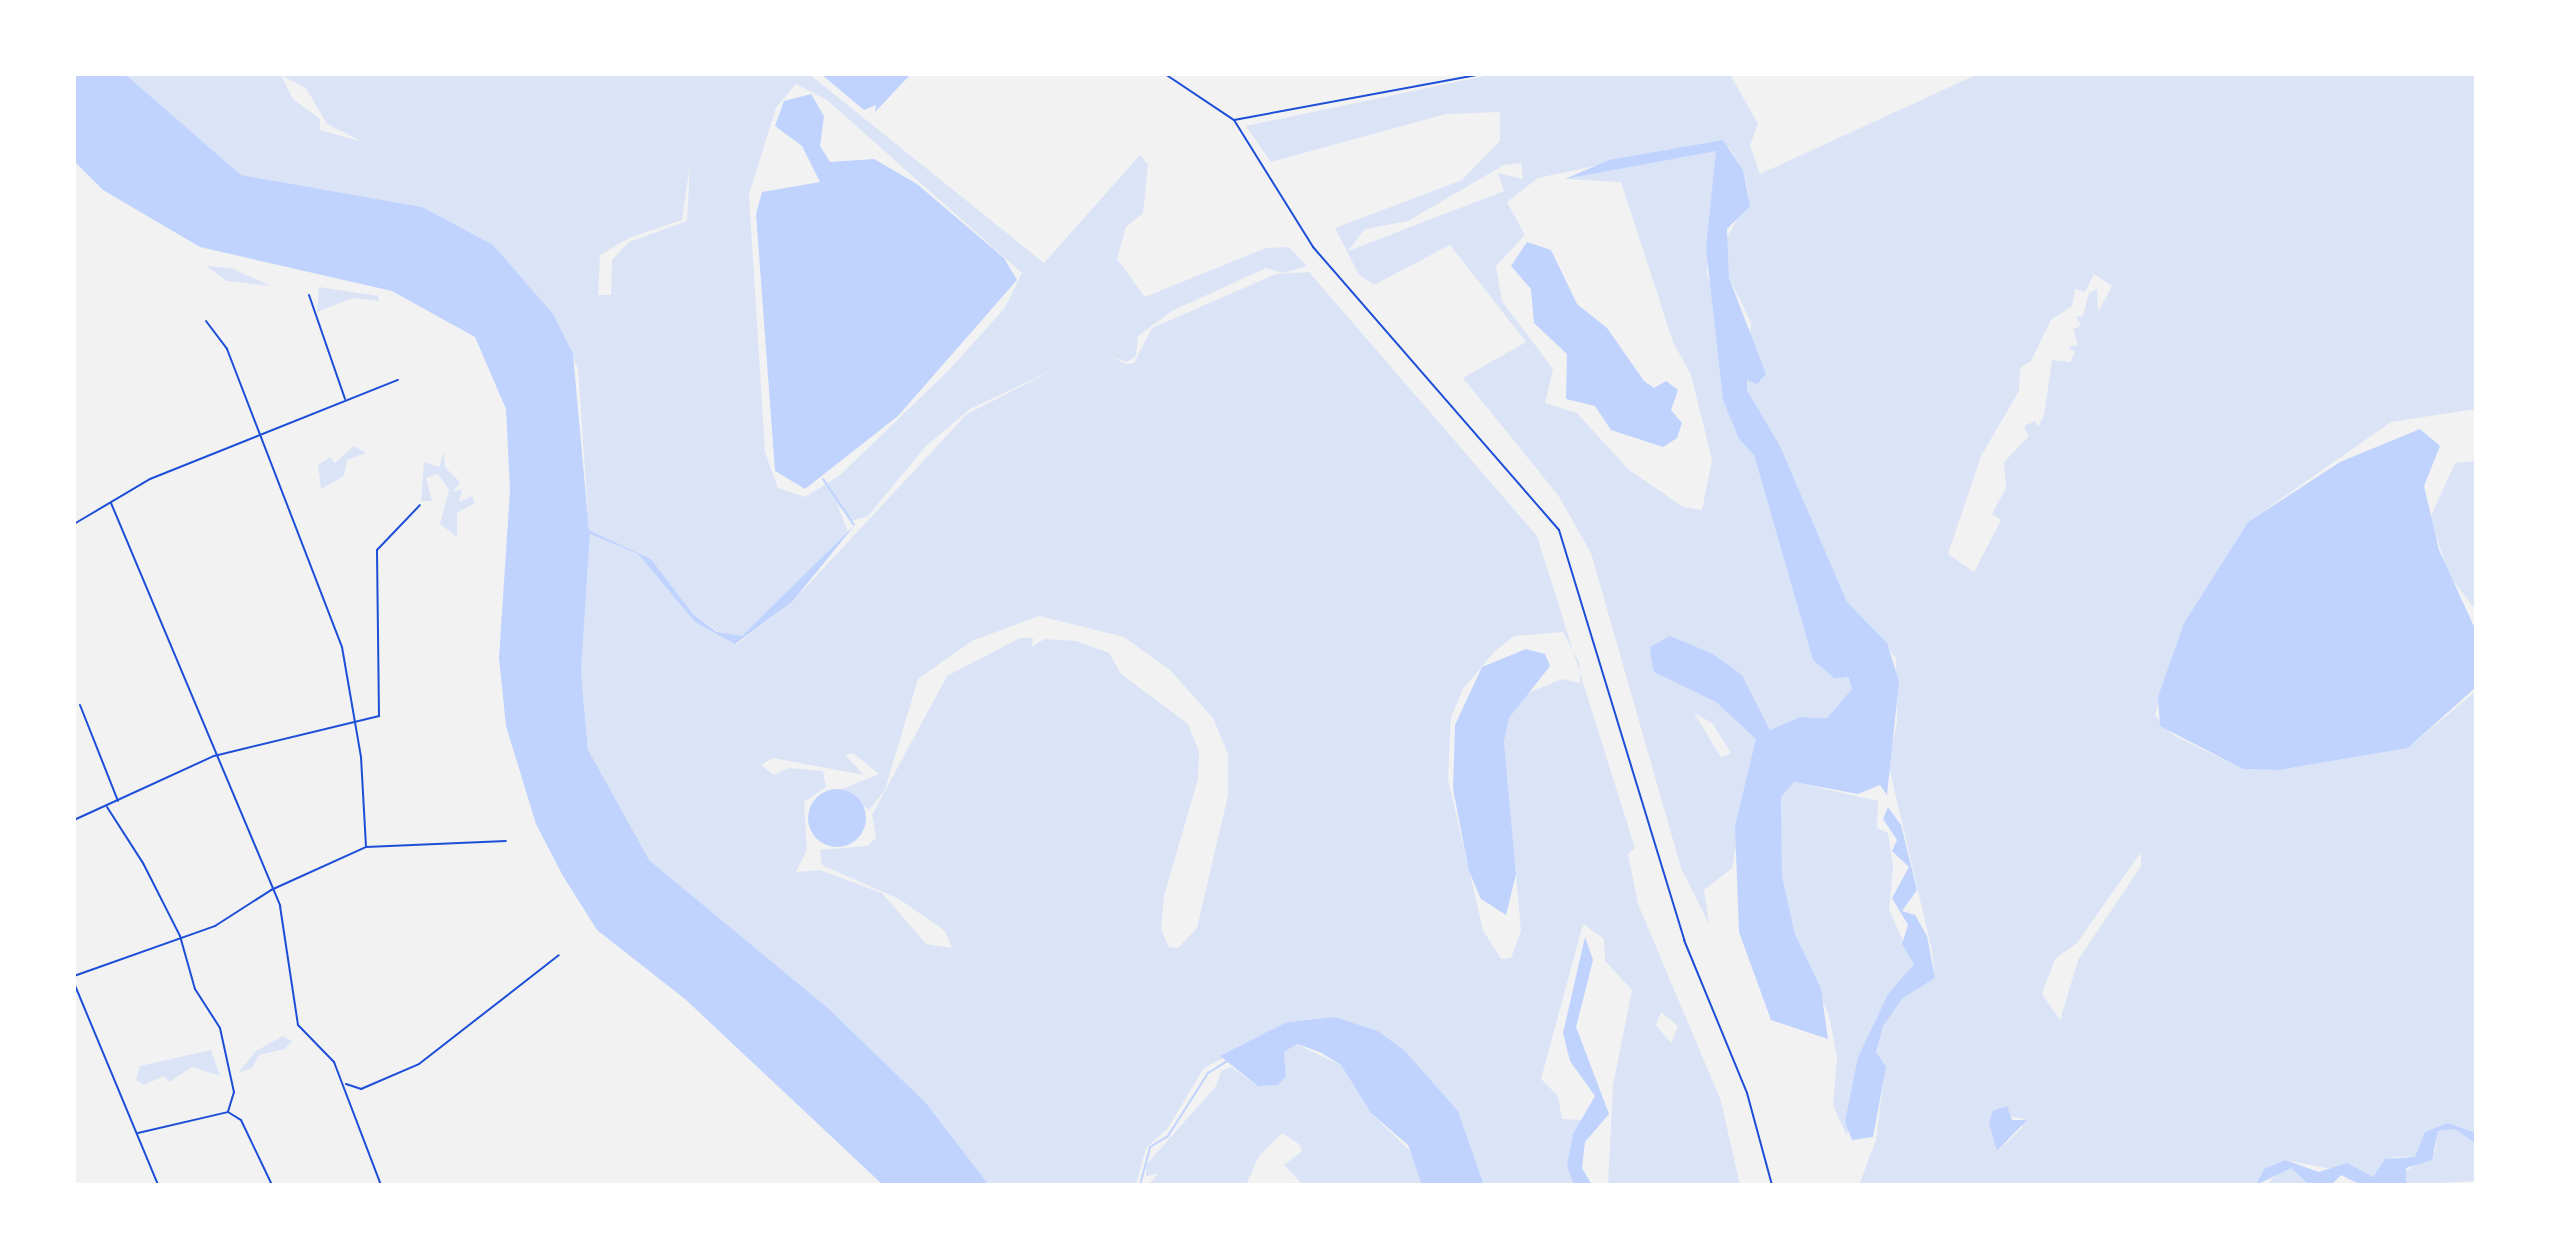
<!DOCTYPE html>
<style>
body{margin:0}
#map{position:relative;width:2550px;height:1259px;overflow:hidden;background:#f2f2f2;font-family:Roboto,sans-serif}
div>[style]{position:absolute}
.green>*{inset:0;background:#dbe4f7}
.water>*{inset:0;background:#bfd3fe}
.round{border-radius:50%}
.stream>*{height:2px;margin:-1px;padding:0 1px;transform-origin:1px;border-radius:1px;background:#bfd3fe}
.minor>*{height:2px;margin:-1px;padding:0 1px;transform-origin:1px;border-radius:1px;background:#1d4ed8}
span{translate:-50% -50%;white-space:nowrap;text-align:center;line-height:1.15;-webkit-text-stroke:8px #fff;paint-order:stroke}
.frame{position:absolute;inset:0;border:76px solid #fff;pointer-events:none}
</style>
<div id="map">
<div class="green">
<div style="clip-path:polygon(evenodd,125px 74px,809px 74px,1044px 263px,1140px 155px,1148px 165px,1143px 213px,1126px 227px,1117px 259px,1145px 297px,1266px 248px,1289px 247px,1307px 266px,1283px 273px,1266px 268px,1172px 311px,1138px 336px,1136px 356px,1127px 362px,1112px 357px,1126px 364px,1134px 363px,1152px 328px,1276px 274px,1309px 272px,1537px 536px,1635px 848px,1628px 854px,1638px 904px,1721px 1101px,1740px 1185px,1608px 1185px,1613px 1085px,1632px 990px,1605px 961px,1604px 939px,1583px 924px,1541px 1079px,1558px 1096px,1562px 1119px,1583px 1120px,1569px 1156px,1574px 1185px,1484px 1185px,1458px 1111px,1405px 1051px,1378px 1031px,1335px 1017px,1287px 1022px,1203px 1069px,1168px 1128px,1146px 1148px,1136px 1185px,989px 1185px,926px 1103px,829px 1009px,649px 860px,626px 826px,588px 750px,581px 672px,590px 534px,638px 554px,695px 622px,737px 644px,792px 602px,967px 414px,1057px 368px,970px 409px,926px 446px,868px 516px,852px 521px,837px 504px,848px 532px,771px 612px,742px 636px,727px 638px,693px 614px,651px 559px,589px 530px,578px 369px,553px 314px,422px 207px,241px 175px,125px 74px,281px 75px,306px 88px,327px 124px,363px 142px,320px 130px,320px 119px,293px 99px,281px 75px,125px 74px,796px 84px,827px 100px,1022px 273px,1004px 309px,949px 370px,840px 475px,805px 497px,778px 488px,765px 452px,749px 194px,776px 108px,796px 84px,125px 74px,690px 164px,687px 221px,629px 242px,612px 260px,611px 295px,598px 295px,600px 255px,629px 238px,682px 220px,690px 164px,125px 74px,1039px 616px,1124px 637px,1170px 670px,1213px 718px,1228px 754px,1228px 795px,1197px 928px,1178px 948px,1169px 947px,1161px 930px,1164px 896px,1198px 779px,1199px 751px,1188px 724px,1121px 674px,1109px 653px,1077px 641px,1044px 639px,1032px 647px,1033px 638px,1020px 638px,947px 676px,872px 815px,876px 838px,867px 846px,820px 850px,822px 865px,899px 899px,945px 931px,952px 948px,926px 944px,882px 893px,820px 870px,796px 872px,807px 850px,804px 802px,826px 787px,823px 771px,789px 768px,774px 775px,761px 765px,773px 758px,864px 775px,845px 755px,853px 753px,879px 774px,842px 789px,869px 810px,885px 790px,918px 679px,972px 641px,1039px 616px,125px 74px,1563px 632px,1579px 662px,1580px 683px,1562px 679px,1528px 693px,1509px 718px,1504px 741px,1521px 931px,1511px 958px,1501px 959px,1483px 930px,1448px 779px,1451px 717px,1463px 689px,1495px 651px,1514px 636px,1563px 632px,125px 74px,1661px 1012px,1678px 1026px,1671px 1043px,1656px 1025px,1661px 1012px)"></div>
<div style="clip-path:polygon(evenodd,1494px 74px,1730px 74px,1758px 124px,1750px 145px,1760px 174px,1978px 74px,2476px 74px,2476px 409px,2391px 422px,2248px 522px,2184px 623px,2155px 715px,2173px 735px,2243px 769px,2279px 770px,2408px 748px,2476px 691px,2476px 1133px,2448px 1123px,2415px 1157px,2393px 1157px,2373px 1177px,2285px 1160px,2264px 1169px,2256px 1185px,1859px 1185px,1876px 1140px,1884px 1076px,1876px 1052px,1883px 1025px,1903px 998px,1935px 978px,1932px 951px,1888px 763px,1897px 723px,1896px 658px,1847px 602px,1780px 446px,1747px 390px,1751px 322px,1729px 278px,1727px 238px,1749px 197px,1743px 170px,1729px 147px,1709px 142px,1538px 178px,1507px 202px,1525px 235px,1496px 266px,1502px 301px,1553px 369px,1545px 403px,1577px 413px,1628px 469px,1683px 507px,1702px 510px,1712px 460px,1691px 375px,1673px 342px,1621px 182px,1565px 179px,1716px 150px,1707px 273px,1718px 311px,1723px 400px,1754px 455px,1813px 660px,1847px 677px,1852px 689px,1827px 718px,1800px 717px,1770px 730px,1742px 675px,1670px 636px,1655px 672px,1716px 702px,1757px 739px,1732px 868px,1704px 890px,1709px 924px,1681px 868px,1591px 553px,1558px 495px,1463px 378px,1526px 342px,1450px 245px,1374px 285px,1359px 275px,1335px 228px,1462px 180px,1500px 141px,1500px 112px,1446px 114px,1271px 162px,1246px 126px,1494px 74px,1521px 163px,1523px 179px,1498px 173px,1504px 191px,1348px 251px,1365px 229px,1408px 221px,1504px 165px,1521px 163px,1494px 74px,2094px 274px,2112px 286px,2098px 312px,2097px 289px,2089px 293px,2083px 316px,2076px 317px,2081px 326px,2073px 329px,2078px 345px,2068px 347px,2075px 352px,2070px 362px,2052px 360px,2044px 415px,2038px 427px,2035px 421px,2024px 426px,2029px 436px,2004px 462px,2006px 488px,1992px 514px,2001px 520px,1974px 572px,1948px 554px,1981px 456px,2019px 391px,2020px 368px,2031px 361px,2051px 320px,2072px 306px,2075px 289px,2085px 292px,2094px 274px,1494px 74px,1694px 713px,1712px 723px,1731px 753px,1721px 757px,1694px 713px,1494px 74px,2141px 852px,2141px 866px,2078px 960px,2060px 1020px,2042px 994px,2055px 959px,2077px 943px,2141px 852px,1494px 74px,2009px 1116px,2024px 1119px,2022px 1128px,1998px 1151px,2009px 1116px)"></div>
<div style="clip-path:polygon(206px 266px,231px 268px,271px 286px,227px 281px)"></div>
<div style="clip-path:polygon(319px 287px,378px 296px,379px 301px,352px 298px,317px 312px)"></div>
<div style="clip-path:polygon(354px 446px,366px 453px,347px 460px,344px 476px,321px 489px,318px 465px,330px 457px,335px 463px)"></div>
<div style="clip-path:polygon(444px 451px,445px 467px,460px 482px,453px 492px,462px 489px,459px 502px,472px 496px,475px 503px,457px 513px,457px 537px,440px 524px,449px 490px,438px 474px,426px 478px,432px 501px,421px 501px,424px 462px,439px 467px)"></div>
<div style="clip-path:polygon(2476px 461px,2476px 610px,2450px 577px,2430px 518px,2455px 463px)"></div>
<div style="clip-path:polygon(1794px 782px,1878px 801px,1877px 828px,1888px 833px,1893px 867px,1889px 910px,1914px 964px,1888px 994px,1858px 1057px,1847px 1136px,1833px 1106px,1837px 1057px,1829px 1016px,1795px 934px,1782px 876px,1781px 797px)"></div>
<div style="clip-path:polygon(283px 1036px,292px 1041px,285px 1049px,259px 1055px,252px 1068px,238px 1073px,256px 1051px)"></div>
<div style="clip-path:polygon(1296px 1044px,1341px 1065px,1371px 1113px,1417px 1158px,1422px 1185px,1303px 1185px,1284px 1165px,1302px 1151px,1299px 1144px,1282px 1133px,1259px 1156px,1246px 1185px,1148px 1185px,1158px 1174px,1146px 1176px,1146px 1165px,1216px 1086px,1221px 1071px,1231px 1067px,1258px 1086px,1286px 1075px,1284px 1052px)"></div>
<div style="clip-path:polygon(211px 1050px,220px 1076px,192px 1067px,169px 1082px,164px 1076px,144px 1085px,136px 1080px,140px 1066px)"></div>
<div style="clip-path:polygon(2455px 1129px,2476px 1144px,2476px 1181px,2406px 1185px,2403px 1173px,2435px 1152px,2438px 1131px)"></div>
<div style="clip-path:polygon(2282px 1168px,2291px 1168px,2309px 1185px,2267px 1185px)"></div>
</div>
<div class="water">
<div style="clip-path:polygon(74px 74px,125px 74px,241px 175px,422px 207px,493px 245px,553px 314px,573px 354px,589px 530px,651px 559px,693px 614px,717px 632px,742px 636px,855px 525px,792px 602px,735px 644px,695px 622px,638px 554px,590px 534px,581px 672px,588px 750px,649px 860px,829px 1009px,926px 1103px,989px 1185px,883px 1185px,685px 999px,597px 930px,563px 876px,536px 824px,506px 726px,499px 658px,510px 490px,506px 409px,475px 337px,392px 291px,200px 247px,103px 190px,74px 161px)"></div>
<div style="clip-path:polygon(821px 74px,905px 74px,909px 76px,875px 112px,876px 105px,864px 110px)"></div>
<div style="clip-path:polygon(811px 94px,824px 116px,820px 146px,830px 162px,874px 159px,917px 184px,1004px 258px,1017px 280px,898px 416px,805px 489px,775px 471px,756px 214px,762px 192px,820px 182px,802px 146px,775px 126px,784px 101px)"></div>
<div style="clip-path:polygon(1723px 140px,1743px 170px,1750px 206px,1727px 229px,1729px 278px,1766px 374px,1757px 384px,1747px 380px,1747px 390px,1780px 446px,1847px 602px,1887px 643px,1899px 681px,1887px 795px,1880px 785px,1858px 794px,1794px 782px,1781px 797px,1782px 876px,1795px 934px,1821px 989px,1828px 1039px,1771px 1020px,1739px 932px,1735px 826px,1756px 739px,1716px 702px,1654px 672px,1651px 658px,1650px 647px,1670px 636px,1713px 654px,1742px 675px,1770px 730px,1800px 717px,1827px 718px,1852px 689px,1848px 677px,1834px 678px,1813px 660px,1754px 455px,1739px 439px,1723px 400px,1706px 248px,1716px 151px,1565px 179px,1609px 160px)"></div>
<div style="clip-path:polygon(1527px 242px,1551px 250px,1577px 304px,1607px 328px,1644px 381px,1654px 388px,1666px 381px,1678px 390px,1671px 410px,1682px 423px,1677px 438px,1663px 447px,1611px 430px,1595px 406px,1566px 399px,1567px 354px,1534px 323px,1531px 289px,1511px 266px)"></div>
<div style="clip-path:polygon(2420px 429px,2440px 446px,2424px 486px,2439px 550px,2476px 631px,2476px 687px,2408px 748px,2279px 770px,2243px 769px,2160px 726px,2158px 697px,2184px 623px,2248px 522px,2340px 462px)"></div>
<div style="clip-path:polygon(1526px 649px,1545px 654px,1550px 666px,1509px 718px,1504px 741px,1516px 874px,1506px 915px,1481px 899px,1469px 871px,1453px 789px,1455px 725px,1482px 667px)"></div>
<div class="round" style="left:808px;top:789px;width:58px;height:58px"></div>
<div style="clip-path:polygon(1888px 807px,1901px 825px,1917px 890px,1902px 911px,1915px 915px,1927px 936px,1935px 978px,1903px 998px,1883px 1026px,1876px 1052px,1886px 1067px,1873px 1137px,1852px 1140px,1845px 1122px,1858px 1057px,1888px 994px,1914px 964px,1902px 944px,1908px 925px,1892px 898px,1909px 867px,1892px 851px,1897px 840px,1883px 819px)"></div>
<div style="clip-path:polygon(1585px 937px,1593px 960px,1576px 1027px,1609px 1114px,1585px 1142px,1582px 1168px,1592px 1185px,1574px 1185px,1567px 1166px,1573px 1134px,1595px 1096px,1570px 1061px,1563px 1033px)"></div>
<div style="clip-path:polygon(1335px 1017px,1378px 1031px,1405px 1051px,1458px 1111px,1484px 1185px,1422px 1185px,1408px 1145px,1371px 1113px,1341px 1065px,1320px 1052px,1297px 1044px,1284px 1052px,1286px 1076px,1278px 1085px,1258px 1086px,1220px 1056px,1287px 1022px)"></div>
<div style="clip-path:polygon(2007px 1106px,2012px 1120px,2027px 1120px,1997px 1151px,1989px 1123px,1993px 1111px)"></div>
<div style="clip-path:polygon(2448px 1123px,2476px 1133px,2476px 1144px,2455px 1129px,2438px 1131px,2432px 1160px,2406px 1168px,2406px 1185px,2361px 1185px,2341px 1175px,2331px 1185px,2309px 1185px,2291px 1168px,2256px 1185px,2264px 1169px,2285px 1160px,2319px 1172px,2347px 1163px,2373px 1177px,2385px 1159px,2415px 1157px,2425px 1132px)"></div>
</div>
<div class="stream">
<div style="left:823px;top:479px;width:55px;rotate:56deg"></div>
<div style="left:1140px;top:1185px;width:39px;rotate:-75deg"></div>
<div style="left:1150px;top:1147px;width:21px;rotate:-31deg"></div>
<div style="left:1168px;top:1136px;width:75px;rotate:-57.6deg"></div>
<div style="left:1208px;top:1073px;width:22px;rotate:-32deg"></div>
</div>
<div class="minor">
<div style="left:1165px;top:74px;width:83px;rotate:33.7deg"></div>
<div style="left:1234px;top:120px;width:251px;rotate:-10.5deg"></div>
<div style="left:1234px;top:120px;width:150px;rotate:58.1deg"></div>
<div style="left:1313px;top:247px;width:375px;rotate:49deg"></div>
<div style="left:1559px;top:530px;width:429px;rotate:73deg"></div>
<div style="left:1684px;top:940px;width:165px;rotate:67.6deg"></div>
<div style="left:1747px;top:1093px;width:95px;rotate:74.8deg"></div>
<div style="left:309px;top:295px;width:110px;rotate:70.9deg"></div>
<div style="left:206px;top:321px;width:35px;rotate:53deg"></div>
<div style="left:227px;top:349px;width:319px;rotate:68.9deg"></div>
<div style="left:342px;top:647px;width:112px;rotate:80.2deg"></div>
<div style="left:361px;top:757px;width:90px;rotate:86.8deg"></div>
<div style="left:111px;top:503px;width:437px;rotate:67.2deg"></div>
<div style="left:280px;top:906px;width:120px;rotate:81.4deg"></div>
<div style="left:298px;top:1025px;width:52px;rotate:45.8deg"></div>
<div style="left:334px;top:1062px;width:132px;rotate:69.1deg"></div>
<div style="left:74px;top:524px;width:88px;rotate:-30.6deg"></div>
<div style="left:150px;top:479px;width:267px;rotate:-21.8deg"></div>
<div style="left:80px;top:705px;width:103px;rotate:68.4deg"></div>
<div style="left:107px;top:807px;width:67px;rotate:57.3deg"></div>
<div style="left:143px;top:863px;width:82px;rotate:63.1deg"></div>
<div style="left:180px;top:936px;width:55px;rotate:74.2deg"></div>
<div style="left:195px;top:989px;width:46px;rotate:57.3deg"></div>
<div style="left:220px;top:1028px;width:66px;rotate:77.7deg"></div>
<div style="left:234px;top:1092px;width:21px;rotate:107deg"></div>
<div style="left:228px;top:1112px;width:15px;rotate:32deg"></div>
<div style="left:241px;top:1120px;width:72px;rotate:64.5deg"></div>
<div style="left:74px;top:820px;width:154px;rotate:-24.6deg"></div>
<div style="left:214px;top:756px;width:170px;rotate:-13.6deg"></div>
<div style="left:379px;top:716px;width:166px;rotate:-90.7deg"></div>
<div style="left:377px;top:550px;width:62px;rotate:-46.3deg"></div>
<div style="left:74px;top:976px;width:150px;rotate:-19.5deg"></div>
<div style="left:215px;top:926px;width:67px;rotate:-32.7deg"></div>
<div style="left:271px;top:890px;width:104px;rotate:-24.4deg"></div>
<div style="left:366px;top:847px;width:140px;rotate:-2.5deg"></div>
<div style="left:74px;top:983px;width:219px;rotate:67.4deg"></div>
<div style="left:346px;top:1084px;width:16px;rotate:18deg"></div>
<div style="left:361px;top:1089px;width:63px;rotate:-23.3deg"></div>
<div style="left:419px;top:1064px;width:177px;rotate:-37.9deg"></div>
<div style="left:138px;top:1133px;width:92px;rotate:-13.1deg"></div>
</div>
<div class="frame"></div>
</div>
